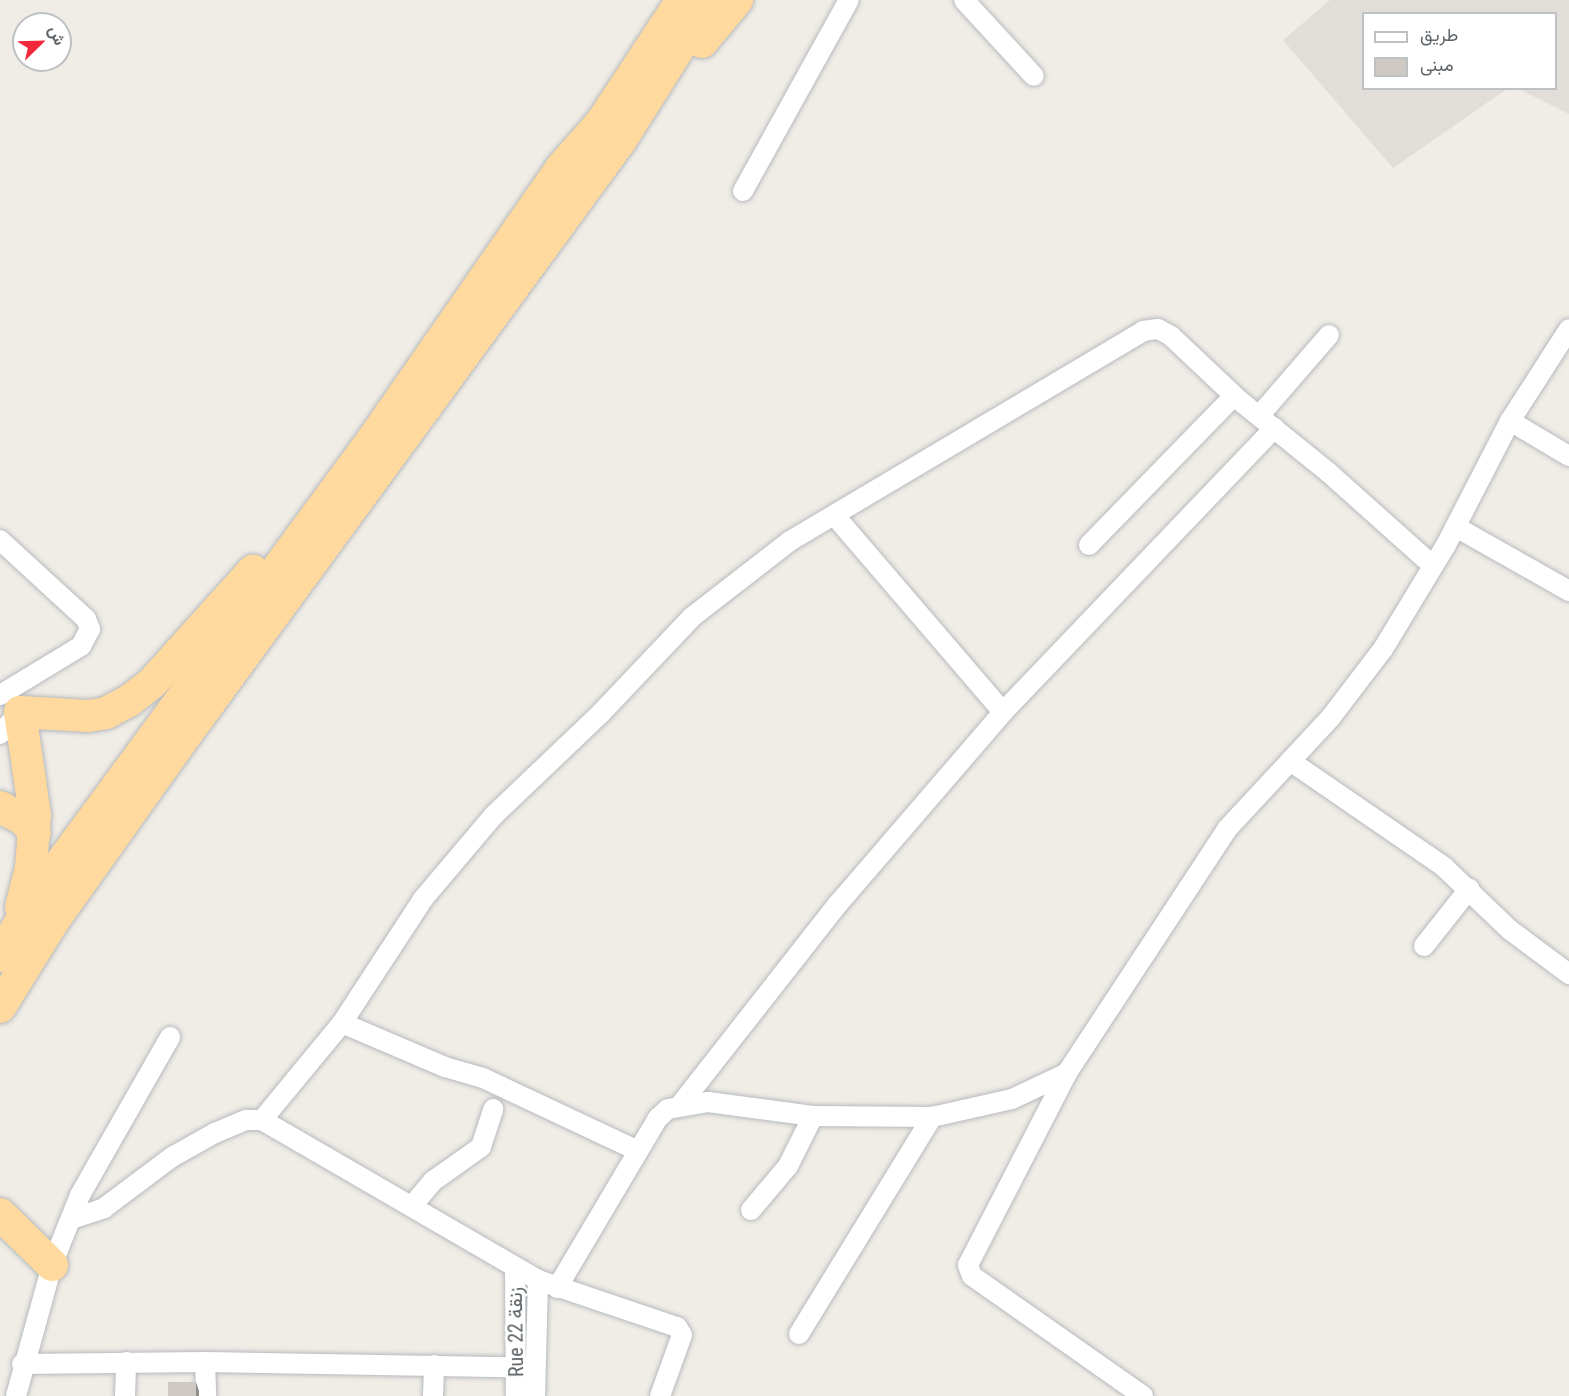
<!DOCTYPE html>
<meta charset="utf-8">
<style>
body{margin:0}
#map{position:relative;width:1569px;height:1396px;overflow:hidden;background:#f0ece6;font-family:"Roboto Condensed",Vazirmatn,sans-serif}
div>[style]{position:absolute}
.industrial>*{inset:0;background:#e1deda}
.roads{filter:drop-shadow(0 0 2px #b6babd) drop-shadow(0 0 2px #b6babd)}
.minor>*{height:20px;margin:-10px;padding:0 10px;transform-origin:10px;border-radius:10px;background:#fff}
.trunk>*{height:32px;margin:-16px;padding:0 16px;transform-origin:16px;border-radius:16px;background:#ffd99d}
.shaded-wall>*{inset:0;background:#918d89}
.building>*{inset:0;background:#cfc9c4;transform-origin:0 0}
span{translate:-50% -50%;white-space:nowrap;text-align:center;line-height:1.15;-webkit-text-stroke:5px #fff;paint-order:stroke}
.street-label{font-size:20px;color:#5d6367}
.legend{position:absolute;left:1362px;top:12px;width:195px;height:78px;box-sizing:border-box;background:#fff;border:2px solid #bec1c2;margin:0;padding:8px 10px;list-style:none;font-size:18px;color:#5d6367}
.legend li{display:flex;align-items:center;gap:12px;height:30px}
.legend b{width:30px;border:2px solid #bec1c2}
.north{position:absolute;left:12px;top:12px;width:60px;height:60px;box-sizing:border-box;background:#fff;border:2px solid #bec1c2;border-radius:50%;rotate:67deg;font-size:16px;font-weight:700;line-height:24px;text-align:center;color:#5d6367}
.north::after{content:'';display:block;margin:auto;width:21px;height:27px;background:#f4283b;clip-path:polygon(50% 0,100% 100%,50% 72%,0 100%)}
</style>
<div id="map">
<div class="industrial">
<div style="clip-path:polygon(1330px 0,1569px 0,1569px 114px,1519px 89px,1556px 88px,1556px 14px,1364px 14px,1364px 88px,1507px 89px,1393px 168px,1283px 40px)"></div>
</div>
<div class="roads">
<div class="minor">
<div style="left:964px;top:0;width:103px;rotate:47.4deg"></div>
<div style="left:743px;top:191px;width:218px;rotate:-61deg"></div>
<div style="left:1259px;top:416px;width:107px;rotate:-49.2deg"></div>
<div style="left:1510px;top:421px;width:69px;rotate:30.7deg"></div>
<div style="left:1456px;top:527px;width:130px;rotate:29.5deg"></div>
<div style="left:0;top:540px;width:117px;rotate:42.6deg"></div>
<div style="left:86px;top:619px;width:11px;rotate:68deg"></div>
<div style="left:90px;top:629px;width:19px;rotate:118deg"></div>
<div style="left:81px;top:646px;width:95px;rotate:148.8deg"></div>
<div style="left:1089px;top:545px;width:208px;rotate:-45.8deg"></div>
<div style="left:1003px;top:712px;width:393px;rotate:-46.3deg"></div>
<div style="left:0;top:734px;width:30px;rotate:-48deg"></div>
<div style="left:20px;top:712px;width:7px;rotate:-124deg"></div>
<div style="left:1290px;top:761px;width:187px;rotate:34.5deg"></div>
<div style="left:1444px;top:867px;width:91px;rotate:43.7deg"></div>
<div style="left:1510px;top:930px;width:74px;rotate:36.7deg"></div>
<div style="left:1424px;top:946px;width:73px;rotate:-51.7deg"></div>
<div style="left:342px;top:1023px;width:112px;rotate:23.1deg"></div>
<div style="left:445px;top:1067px;width:40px;rotate:16deg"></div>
<div style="left:483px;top:1078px;width:171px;rotate:25.2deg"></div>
<div style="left:681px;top:1104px;width:254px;rotate:-51.9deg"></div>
<div style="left:838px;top:904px;width:253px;rotate:-49.3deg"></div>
<div style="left:1003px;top:712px;width:257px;rotate:-130.6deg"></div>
<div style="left:262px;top:1120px;width:126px;rotate:-50.5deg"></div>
<div style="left:342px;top:1023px;width:148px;rotate:-56.8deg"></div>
<div style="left:423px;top:899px;width:110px;rotate:-49.8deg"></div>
<div style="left:494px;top:815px;width:148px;rotate:-43.6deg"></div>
<div style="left:601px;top:713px;width:132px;rotate:-46.5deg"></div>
<div style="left:692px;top:617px;width:124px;rotate:-37.8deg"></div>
<div style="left:790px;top:541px;width:411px;rotate:-30.7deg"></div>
<div style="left:1143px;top:331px;width:15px;rotate:-8deg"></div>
<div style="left:1158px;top:329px;width:15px;rotate:28deg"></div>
<div style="left:1171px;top:336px;width:95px;rotate:43.3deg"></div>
<div style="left:1240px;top:401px;width:113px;rotate:38.9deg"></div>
<div style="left:1328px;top:472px;width:141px;rotate:41.8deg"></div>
<div style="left:412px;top:1206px;width:33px;rotate:-50deg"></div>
<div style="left:433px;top:1181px;width:59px;rotate:-35.3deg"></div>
<div style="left:481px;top:1147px;width:40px;rotate:-72deg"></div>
<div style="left:751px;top:1210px;width:57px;rotate:-49.9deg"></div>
<div style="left:788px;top:1166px;width:56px;rotate:-63.4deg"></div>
<div style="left:71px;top:1219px;width:35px;rotate:-18deg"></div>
<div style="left:104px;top:1208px;width:85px;rotate:-36.9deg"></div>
<div style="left:172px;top:1157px;width:49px;rotate:-29.2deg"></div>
<div style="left:215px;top:1133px;width:34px;rotate:-23deg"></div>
<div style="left:246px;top:1120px;width:16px"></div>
<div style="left:262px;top:1120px;width:319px;rotate:30.1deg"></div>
<div style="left:538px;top:1280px;width:147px;rotate:18.7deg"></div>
<div style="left:677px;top:1327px;width:9px;rotate:58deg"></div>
<div style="left:682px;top:1335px;width:65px;rotate:109.8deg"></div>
<div style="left:515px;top:1267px;width:129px;rotate:89.6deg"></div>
<div style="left:557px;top:1288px;width:198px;rotate:-59.3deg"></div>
<div style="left:658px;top:1118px;width:13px;rotate:-42deg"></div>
<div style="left:668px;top:1109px;width:41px;rotate:-9.9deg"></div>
<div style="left:708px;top:1102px;width:106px;rotate:7.6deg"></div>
<div style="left:813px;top:1116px;width:119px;rotate:0.5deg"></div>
<div style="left:932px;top:1117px;width:82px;rotate:-12.7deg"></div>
<div style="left:1012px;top:1099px;width:61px;rotate:-25.3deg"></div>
<div style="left:799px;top:1334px;width:255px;rotate:-58.5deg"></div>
<div style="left:205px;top:1362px;width:34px;rotate:88deg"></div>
<div style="left:22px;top:1364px;width:183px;rotate:-0.6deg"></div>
<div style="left:205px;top:1362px;width:330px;rotate:1deg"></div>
<div style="left:16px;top:1396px;width:136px;rotate:-74.6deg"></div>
<div style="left:52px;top:1265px;width:75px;rotate:-68.2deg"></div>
<div style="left:80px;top:1195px;width:182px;rotate:-60.3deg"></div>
<div style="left:125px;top:1396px;width:34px;rotate:-88deg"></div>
<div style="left:433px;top:1396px;width:31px;rotate:-88deg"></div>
<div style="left:535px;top:1396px;width:116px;rotate:-88.5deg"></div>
<div style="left:1143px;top:1396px;width:209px;rotate:-144.9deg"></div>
<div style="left:972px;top:1276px;width:12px;rotate:-110deg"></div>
<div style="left:968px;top:1265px;width:216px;rotate:-62.7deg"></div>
<div style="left:1067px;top:1073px;width:292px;rotate:-56.7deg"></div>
<div style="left:1227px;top:829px;width:153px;rotate:-47.1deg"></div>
<div style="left:1331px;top:717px;width:86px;rotate:-52.6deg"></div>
<div style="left:1383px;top:649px;width:122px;rotate:-58.8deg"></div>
<div style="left:1446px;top:545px;width:140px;rotate:-62.7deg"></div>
<div style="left:1510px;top:421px;width:109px;rotate:-57.3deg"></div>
</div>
<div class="trunk">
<div style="left:702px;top:42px;width:55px;rotate:-50.2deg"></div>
<div style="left:0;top:807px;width:26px;rotate:28deg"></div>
<div style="left:23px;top:819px;width:18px;rotate:49deg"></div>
<div style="left:21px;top:907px;width:40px;rotate:-75.6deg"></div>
<div style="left:31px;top:868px;width:53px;rotate:-85.7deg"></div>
<div style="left:35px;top:815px;width:104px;rotate:-98.3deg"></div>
<div style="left:20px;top:712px;width:68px;rotate:3.4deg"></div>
<div style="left:88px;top:716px;width:18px;rotate:-9deg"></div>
<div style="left:106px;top:713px;width:26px;rotate:-28deg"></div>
<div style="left:129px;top:701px;width:29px;rotate:-38deg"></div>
<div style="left:152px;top:683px;width:151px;rotate:-48deg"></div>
<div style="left:0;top:956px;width:68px;rotate:-58.9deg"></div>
<div style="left:35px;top:898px;width:570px;rotate:-53.63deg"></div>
<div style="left:373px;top:439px;width:330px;rotate:-55.2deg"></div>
<div style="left:561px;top:168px;width:60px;rotate:-48.4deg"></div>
<div style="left:601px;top:123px;width:147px;rotate:-56.6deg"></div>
<div style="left:0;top:1007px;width:99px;rotate:-58.2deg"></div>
<div style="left:52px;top:923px;width:216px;rotate:-54.6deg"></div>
<div style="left:177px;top:747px;width:752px;rotate:-53.82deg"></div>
<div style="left:621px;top:140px;width:165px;rotate:-57.8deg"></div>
<div style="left:0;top:1214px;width:73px;rotate:44.4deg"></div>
</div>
</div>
<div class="shaded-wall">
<div style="clip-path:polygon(196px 1382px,199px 1391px,199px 1396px,196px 1396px)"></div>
</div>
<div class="building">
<div style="left:168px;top:1382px;width:28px;height:14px"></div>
</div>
<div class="street-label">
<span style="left:516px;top:1332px;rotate:-91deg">Rue 22 زنقة</span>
</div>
<ul class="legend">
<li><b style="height:8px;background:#fff"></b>طريق</li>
<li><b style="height:16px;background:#cfc9c4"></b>مبنى</li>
</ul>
<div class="north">ش</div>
</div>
